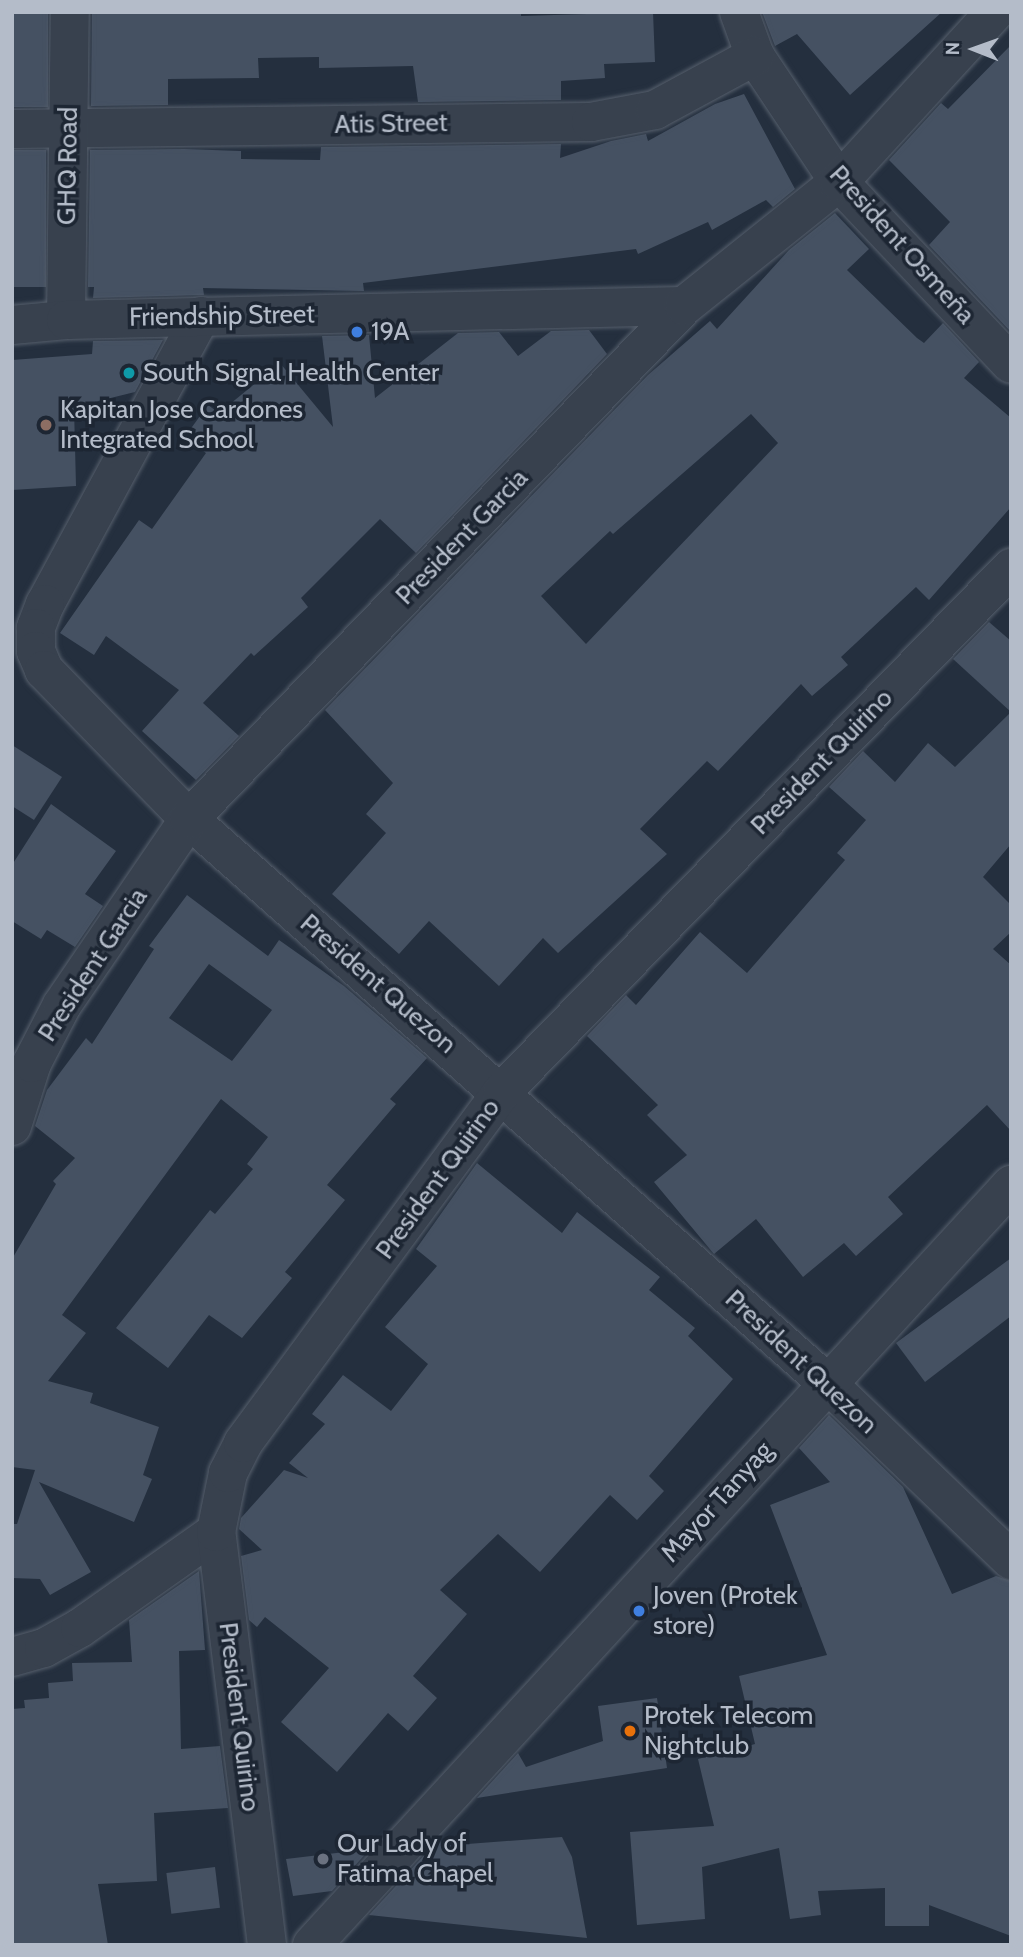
<!DOCTYPE html>
<meta charset="utf-8">
<style>
body{margin:0}
#map{position:relative;width:1023px;height:1957px;overflow:hidden;background:#242f3e;font-family:Cabin,sans-serif}
div>[style]{position:absolute}
.building>*{inset:0;background:#455162;transform-origin:0 0}
.roads{filter:drop-shadow(0 0 2px #565f6c) drop-shadow(0 0 2px #565f6c)}
.minor>*{height:38px;margin:-19px;padding:0 19px;transform-origin:19px;border-radius:19px;background:#38414e}
.dots>*{width:19px;height:19px;translate:-50% -50%;box-sizing:border-box;border:4px solid #1d2633;border-radius:50%}
span{translate:-50% -50%;white-space:nowrap;text-align:center;line-height:1.15;-webkit-text-stroke:7px #1d2633;paint-order:stroke}
.street-label{font-size:26px;color:#b4bcc9}
.poi-label{font-size:26px;color:#b4bcc9}
.left{translate:0 -50%;text-align:left}
.frame{position:absolute;inset:0;border:14px solid #b4bcc9;pointer-events:none}
.north{position:absolute;left:939px;top:14px;width:70px;height:70px;-webkit-text-stroke:5px #1d2633;paint-order:stroke;rotate:271deg;font-size:19px;font-weight:700;line-height:28px;text-align:center;color:#b4bcc9}
.north::after{content:'';display:block;margin:auto;width:24px;height:32px;background:#b4bcc9;clip-path:polygon(50% 0,100% 100%,50% 72%,0 100%)}
</style>
<div id="map">
<div class="building">
<div style="left:12px;top:12px;width:36px;height:95px"></div>
<div style="clip-path:polygon(92px 12px,521px 12px,521px 16px,653px 12px,655px 62px,604px 64px,605px 78px,561px 81px,561px 100px,418px 102px,413px 66px,319px 68px,319px 57px,258px 58px,259px 78px,168px 79px,168px 105px,91px 106px)"></div>
<div style="clip-path:polygon(762px 12px,942px 12px,850px 95px,797px 34px,775px 46px)"></div>
<div style="clip-path:polygon(1011px 45px,1011px 330px,1010px 331px,929px 245px,950px 222px,889px 160px,941px 103px,948px 109px)"></div>
<div style="clip-path:polygon(744px 94px,795px 189px,773px 207px,766px 200px,712px 230px,708px 222px,638px 254px,636px 249px,363px 283px,364px 291px,203px 288px,204px 295px,93px 298px,94px 287px,88px 287px,90px 150px,184px 149px,241px 151px,241px 159px,320px 160px,321px 147px,561px 144px,560px 158px,611px 141px,646px 134px,648px 141px,715px 104px)"></div>
<div style="left:46px;top:150px;width:137px;height:32px;rotate:90deg"></div>
<div style="clip-path:polygon(evenodd,835px 213px,869px 249px,847px 270px,917px 338px,924px 343px,943px 323px,979px 362px,964px 378px,1011px 418px,1011px 507px,929px 600px,916px 587px,841px 657px,848px 665px,812px 696px,801px 684px,718px 771px,707px 761px,640px 829px,667px 854px,558px 953px,543px 938px,499px 986px,429px 921px,399px 954px,332px 894px,386px 833px,366px 814px,393px 783px,325px 710px,648px 375px,710px 321px,717px 329px,789px 250px,835px 213px,751px 414px,778px 443px,586px 644px,541px 596px,610px 531px,613px 534px,751px 414px)"></div>
<div style="clip-path:polygon(589px 330px,607px 354px,416px 553px,380px 519px,301px 598px,308px 607px,254px 656px,251px 653px,203px 703px,239px 736px,196px 780px,142px 731px,179px 690px,106px 636px,94px 655px,60px 633px,139px 520px,152px 529px,206px 453px,184px 438px,208px 405px,219px 413px,280px 363px,333px 427px,322px 336px,369px 335px,375px 398px,458px 333px,499px 332px,518px 356px,551px 331px)"></div>
<div style="clip-path:polygon(163px 340px,135px 392px,74px 407px,76px 486px,12px 490px,12px 360px,92px 354px,93px 341px)"></div>
<div style="clip-path:polygon(989px 622px,1011px 641px,1011px 712px,953px 659px)"></div>
<div style="clip-path:polygon(1011px 712px,1011px 844px,983px 877px,1011px 905px,1011px 932px,993px 949px,1011px 965px,1011px 1131px,987px 1105px,888px 1197px,903px 1214px,856px 1256px,844px 1243px,803px 1277px,756px 1219px,714px 1254px,654px 1182px,687px 1155px,647px 1115px,658px 1105px,587px 1036px,626px 995px,636px 1005px,700px 932px,747px 973px,845px 860px,837px 853px,866px 820px,829px 787px,863px 751px,895px 782px,928px 743px,955px 767px)"></div>
<div style="clip-path:polygon(12px 745px,62px 777px,34px 820px,12px 806px)"></div>
<div style="clip-path:polygon(51px 804px,116px 851px,85px 894px,103px 906px,75px 947px,47px 930px,41px 939px,12px 921px,12px 865px)"></div>
<div style="clip-path:polygon(evenodd,187px 895px,268px 956px,279px 940px,344px 986px,427px 1058px,390px 1099px,396px 1104px,327px 1185px,345px 1200px,285px 1272px,292px 1278px,242px 1338px,209px 1315px,168px 1368px,116px 1328px,210px 1210px,215px 1214px,253px 1169px,247px 1164px,268px 1137px,221px 1099px,62px 1315px,86px 1333px,48px 1381px,93px 1393px,90px 1403px,159px 1427px,143px 1475px,152px 1479px,134px 1522px,39px 1482px,91px 1572px,50px 1595px,40px 1579px,12px 1578px,12px 1524px,17px 1524px,35px 1470px,12px 1467px,12px 1259px,56px 1184px,53px 1181px,75px 1158px,35px 1126px,47px 1090px,86px 1038px,92px 1044px,154px 949px,149px 946px,187px 895px,209px 964px,272px 1010px,232px 1061px,169px 1018px,209px 964px)"></div>
<div style="clip-path:polygon(477px 1163px,562px 1233px,577px 1212px,660px 1277px,649px 1290px,695px 1328px,688px 1336px,733px 1379px,649px 1476px,664px 1491px,637px 1520px,610px 1495px,540px 1572px,498px 1534px,440px 1590px,467px 1614px,413px 1676px,437px 1698px,408px 1731px,388px 1713px,337px 1772px,281px 1722px,329px 1668px,265px 1617px,257px 1627px,249px 1620px,241px 1556px,262px 1550px,239px 1529px,241px 1518px,284px 1470px,308px 1478px,289px 1463px,325px 1424px,312px 1414px,343px 1375px,391px 1411px,428px 1364px,385px 1327px,437px 1266px,416px 1249px)"></div>
<div style="clip-path:polygon(1011px 1258px,1011px 1316px,925px 1382px,896px 1343px)"></div>
<div style="clip-path:polygon(829px 1415px,903px 1487px,952px 1594px,996px 1576px,1011px 1581px,1011px 1936px,929px 1905px,929px 1926px,885px 1926px,885px 1888px,818px 1891px,821px 1915px,790px 1919px,779px 1848px,702px 1867px,705px 1919px,637px 1925px,630px 1832px,714px 1826px,698px 1759px,755px 1744px,739px 1676px,827px 1655px,770px 1505px,830px 1482px,799px 1448px)"></div>
<div style="clip-path:polygon(199px 1571px,205px 1650px,179px 1651px,181px 1749px,220px 1746px,228px 1808px,154px 1813px,157px 1881px,98px 1884px,108px 1945px,12px 1945px,12px 1709px,25px 1708px,24px 1700px,49px 1698px,48px 1683px,73px 1681px,72px 1663px,132px 1662px,129px 1620px)"></div>
<div style="clip-path:polygon(657px 1698px,667px 1768px,477px 1798px,518px 1753px,526px 1767px,603px 1741px,598px 1706px)"></div>
<div style="clip-path:polygon(562px 1837px,572px 1857px,587px 1938px,369px 1915px,440px 1838px,441px 1846px)"></div>
<div style="clip-path:polygon(370px 1849px,332px 1891px,293px 1896px,286px 1859px)"></div>
<div style="left:215px;top:1867px;width:41px;height:49px;rotate:83deg"></div>
</div>
<div class="roads">
<div class="minor">
<div style="left:739px;top:12px;width:47px;rotate:70deg"></div>
<div style="left:755px;top:56px;width:151px;rotate:56.3deg"></div>
<div style="left:839px;top:182px;width:250px;rotate:46.6deg"></div>
<div style="left:12px;top:129px;width:579px;rotate:-0.69deg"></div>
<div style="left:591px;top:122px;width:65px;rotate:-10.6deg"></div>
<div style="left:655px;top:110px;width:114px;rotate:-28.4deg"></div>
<div style="left:201px;top:316px;width:328px;rotate:118.4deg"></div>
<div style="left:45px;top:604px;width:26px;rotate:111deg"></div>
<div style="left:36px;top:628px;width:23px;rotate:90deg"></div>
<div style="left:36px;top:651px;width:21px;rotate:67deg"></div>
<div style="left:44px;top:670px;width:208px;rotate:45.8deg"></div>
<div style="left:189px;top:819px;width:850px;rotate:41.47deg"></div>
<div style="left:826px;top:1382px;width:257px;rotate:43.9deg"></div>
<div style="left:66px;top:320px;width:308px;rotate:-89.3deg"></div>
<div style="left:12px;top:325px;width:54px;rotate:-5.3deg"></div>
<div style="left:66px;top:320px;width:618px;rotate:-1.3deg"></div>
<div style="left:12px;top:1126px;width:66px;rotate:-72.4deg"></div>
<div style="left:32px;top:1063px;width:65px;rotate:-62.7deg"></div>
<div style="left:62px;top:1005px;width:225px;rotate:-55.7deg"></div>
<div style="left:189px;top:819px;width:713px;rotate:-46.02deg"></div>
<div style="left:684px;top:306px;width:198px;rotate:-38.7deg"></div>
<div style="left:839px;top:182px;width:231px;rotate:-47.5deg"></div>
<div style="left:12px;top:1657px;width:33px;rotate:-16deg"></div>
<div style="left:44px;top:1648px;width:41px;rotate:-29.1deg"></div>
<div style="left:80px;top:1628px;width:166px;rotate:-35.2deg"></div>
<div style="left:267px;top:1945px;width:416px;rotate:-97deg"></div>
<div style="left:216px;top:1532px;width:60px;rotate:-78.5deg"></div>
<div style="left:228px;top:1473px;width:34px;rotate:-63deg"></div>
<div style="left:243px;top:1443px;width:436px;rotate:-53.6deg"></div>
<div style="left:502px;top:1092px;width:731px;rotate:-45.83deg"></div>
<div style="left:312px;top:1945px;width:1033px;rotate:-47.39deg"></div>
</div>
</div>
<div class="dots">
<div style="left:357px;top:332px;background:#3f7fe0"></div>
<div style="left:129px;top:373px;background:#0f9aa8"></div>
<div style="left:46px;top:425px;background:#8d6e63"></div>
<div style="left:639px;top:1611px;background:#3f7fe0"></div>
<div style="left:630px;top:1731px;background:#e8710a"></div>
<div style="left:323px;top:1859px;background:#6b7280"></div>
</div>
<div class="street-label">
<span style="left:391px;top:124px;rotate:-1deg">Atis Street</span>
<span style="left:68px;top:166px;rotate:-89deg">GHQ Road</span>
<span style="left:902px;top:245px;rotate:48deg">President Osmeña</span>
<span style="left:222px;top:316px;rotate:-1deg">Friendship Street</span>
<span style="left:462px;top:537px;rotate:-46deg">President Garcia</span>
<span style="left:822px;top:762px;rotate:-46deg">President Quirino</span>
<span style="left:93px;top:965px;rotate:-57deg">President Garcia</span>
<span style="left:378px;top:984px;rotate:41deg">President Quezon</span>
<span style="left:438px;top:1179px;rotate:-54deg">President Quirino</span>
<span style="left:801px;top:1362px;rotate:43deg">President Quezon</span>
<span style="left:717px;top:1502px;rotate:-48deg">Mayor Tanyag</span>
<span style="left:239px;top:1717px;rotate:83deg">President Quirino</span>
</div>
<div class="poi-label">
<span class="left" style="left:371px;top:332px">19A</span>
<span class="left" style="left:143px;top:373px">South Signal Health Center</span>
<span class="left" style="left:60px;top:425px">Kapitan Jose Cardones<br>Integrated School</span>
<span class="left" style="left:653px;top:1611px">Joven (Protek<br>store)</span>
<span class="left" style="left:644px;top:1731px">Protek Telecom<br>Nightclub</span>
<span class="left" style="left:337px;top:1859px">Our Lady of<br>Fatima Chapel</span>
</div>
<div class="frame"></div>
<div class="north">N</div>
</div>
